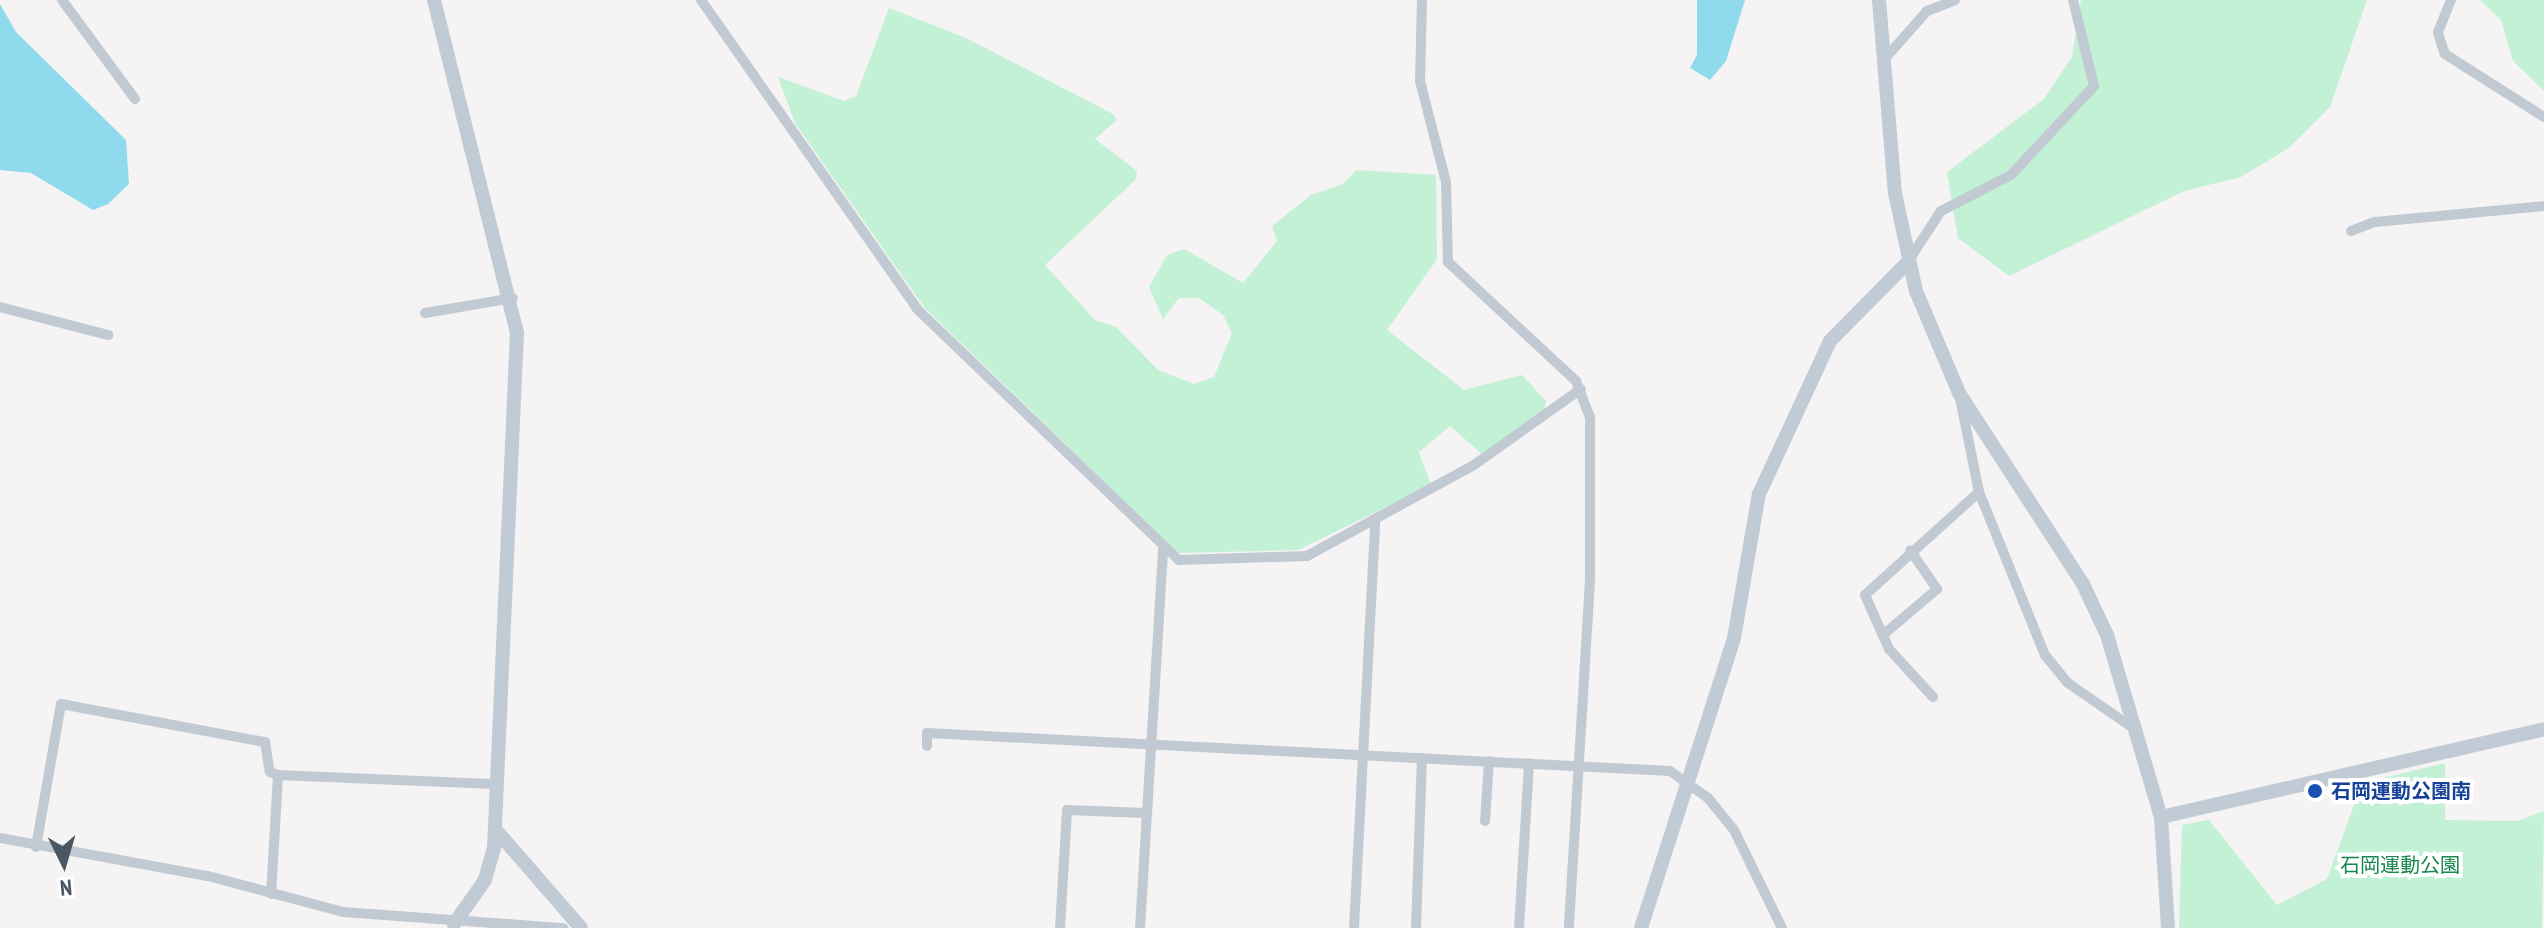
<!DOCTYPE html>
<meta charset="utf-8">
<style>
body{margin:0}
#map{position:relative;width:2544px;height:928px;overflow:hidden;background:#f5f3f3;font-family:"PT Sans Narrow","Noto Sans JP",sans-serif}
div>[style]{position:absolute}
.green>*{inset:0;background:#c3f1d5}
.water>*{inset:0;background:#90daee}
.street>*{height:10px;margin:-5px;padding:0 5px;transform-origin:5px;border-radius:5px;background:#c1cad2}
.secondary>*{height:14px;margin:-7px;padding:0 7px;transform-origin:7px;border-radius:7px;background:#c1cbd6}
.dots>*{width:22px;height:22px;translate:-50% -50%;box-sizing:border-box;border:4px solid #fff;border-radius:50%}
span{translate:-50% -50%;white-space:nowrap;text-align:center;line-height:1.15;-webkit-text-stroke:8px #fff;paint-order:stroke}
.transit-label{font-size:20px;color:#164399;font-weight:700}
.left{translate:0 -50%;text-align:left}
.park-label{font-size:20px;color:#17864f}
.north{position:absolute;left:24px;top:824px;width:80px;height:80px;-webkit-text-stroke:6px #fff;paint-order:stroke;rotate:175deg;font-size:22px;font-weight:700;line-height:32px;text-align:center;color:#4a5661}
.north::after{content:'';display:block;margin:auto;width:28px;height:36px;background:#4a5661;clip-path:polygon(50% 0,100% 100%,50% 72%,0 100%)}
</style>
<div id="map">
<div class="green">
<div style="clip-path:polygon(2081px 0,2367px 0,2330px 107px,2289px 148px,2241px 177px,2184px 191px,2009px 276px,1958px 238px,1947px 172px,2044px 99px,2072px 57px)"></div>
<div style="clip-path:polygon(2480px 0,2544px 0,2544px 91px,2513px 61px,2501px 20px)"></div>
<div style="clip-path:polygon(889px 8px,966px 38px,1113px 114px,1117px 120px,1095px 139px,1137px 171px,1136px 179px,1045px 265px,1095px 320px,1116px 327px,1158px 370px,1194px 384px,1214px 377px,1232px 333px,1223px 315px,1199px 298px,1179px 298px,1163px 319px,1149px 287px,1167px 255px,1184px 249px,1243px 283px,1277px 241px,1272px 226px,1311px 195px,1343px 184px,1356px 170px,1436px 175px,1437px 259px,1387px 330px,1464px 390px,1522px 375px,1546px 401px,1544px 411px,1482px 454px,1450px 426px,1419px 452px,1431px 485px,1298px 550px,1178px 553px,924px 307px,795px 123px,778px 77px,844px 101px,856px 96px)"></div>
<div style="clip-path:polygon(2445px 763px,2445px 820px,2517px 821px,2544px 811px,2542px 928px,2179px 928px,2182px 825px,2209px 820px,2277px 905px,2327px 879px,2362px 783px)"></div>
</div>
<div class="water">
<div style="clip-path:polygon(1697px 0,1745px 0,1726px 61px,1710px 80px,1690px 68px,1697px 55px)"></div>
<div style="clip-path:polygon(0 4px,16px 32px,126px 140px,129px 184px,108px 204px,93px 210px,31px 173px,0 170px)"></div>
</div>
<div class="street">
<div style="left:62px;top:0;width:123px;rotate:53.6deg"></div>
<div style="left:701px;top:0;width:377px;rotate:55deg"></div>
<div style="left:917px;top:309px;width:363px;rotate:43.8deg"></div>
<div style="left:1179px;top:560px;width:128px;rotate:-1.8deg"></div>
<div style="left:1307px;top:556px;width:190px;rotate:-28.6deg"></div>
<div style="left:1474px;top:465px;width:131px;rotate:-35.4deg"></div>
<div style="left:1422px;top:0;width:81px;rotate:91.4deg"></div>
<div style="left:1420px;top:81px;width:104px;rotate:75.6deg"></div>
<div style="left:1446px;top:182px;width:80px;rotate:88.6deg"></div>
<div style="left:1448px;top:262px;width:175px;rotate:42.9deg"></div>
<div style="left:1576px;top:381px;width:39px;rotate:69deg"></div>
<div style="left:1590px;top:417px;width:164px;rotate:90deg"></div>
<div style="left:1590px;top:581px;width:348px;rotate:93.5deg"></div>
<div style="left:2451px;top:0;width:35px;rotate:112deg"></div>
<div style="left:2438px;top:33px;width:22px;rotate:72deg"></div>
<div style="left:2445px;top:54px;width:117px;rotate:32.5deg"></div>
<div style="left:1882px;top:62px;width:68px;rotate:-48.6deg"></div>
<div style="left:1927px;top:11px;width:30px;rotate:-21deg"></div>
<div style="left:2351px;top:231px;width:26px;rotate:-21deg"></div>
<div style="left:2375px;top:222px;width:170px;rotate:-5.4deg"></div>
<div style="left:1909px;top:260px;width:59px;rotate:-56.9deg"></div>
<div style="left:1941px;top:211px;width:79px;rotate:-27.2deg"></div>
<div style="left:2011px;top:175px;width:122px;rotate:-47deg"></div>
<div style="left:2094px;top:86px;width:89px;rotate:-103.7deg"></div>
<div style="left:0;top:307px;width:112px;rotate:14.5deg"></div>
<div style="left:425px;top:313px;width:89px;rotate:-9.7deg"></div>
<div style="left:1959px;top:393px;width:101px;rotate:78.6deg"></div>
<div style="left:1979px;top:492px;width:176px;rotate:68deg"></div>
<div style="left:2045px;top:655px;width:36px;rotate:51deg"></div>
<div style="left:2068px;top:683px;width:83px;rotate:34.7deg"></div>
<div style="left:1883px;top:635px;width:71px;rotate:-40.4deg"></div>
<div style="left:1937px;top:589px;width:47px;rotate:-124.7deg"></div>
<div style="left:1933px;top:697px;width:65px;rotate:-132.5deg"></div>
<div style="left:1889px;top:649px;width:59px;rotate:-114deg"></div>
<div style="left:1865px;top:595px;width:154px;rotate:-42.1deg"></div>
<div style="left:927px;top:746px;width:13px;rotate:-90deg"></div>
<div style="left:927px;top:733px;width:744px;rotate:2.93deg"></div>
<div style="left:1670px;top:771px;width:47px;rotate:35.4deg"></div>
<div style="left:1708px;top:798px;width:41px;rotate:50.9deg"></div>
<div style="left:1734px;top:830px;width:109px;rotate:63.9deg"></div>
<div style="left:1485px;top:821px;width:60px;rotate:-86.2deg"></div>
<div style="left:0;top:838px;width:211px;rotate:10.4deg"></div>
<div style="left:208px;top:876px;width:140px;rotate:14.9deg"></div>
<div style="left:343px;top:912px;width:221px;rotate:4.2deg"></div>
<div style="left:36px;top:847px;width:145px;rotate:-80.1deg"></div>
<div style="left:61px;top:704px;width:208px;rotate:10.6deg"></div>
<div style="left:265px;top:742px;width:30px;rotate:81deg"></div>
<div style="left:270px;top:772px;width:9px;rotate:21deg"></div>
<div style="left:271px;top:894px;width:119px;rotate:-86.6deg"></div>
<div style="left:278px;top:775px;width:218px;rotate:2.4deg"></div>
<div style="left:1060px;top:928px;width:118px;rotate:-86.6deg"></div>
<div style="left:1067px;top:810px;width:78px;rotate:2.2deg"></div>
<div style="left:1140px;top:928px;width:380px;rotate:-86.5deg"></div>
<div style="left:1354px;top:928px;width:405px;rotate:-87deg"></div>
<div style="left:1416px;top:928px;width:170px;rotate:-88deg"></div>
<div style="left:1519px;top:928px;width:165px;rotate:-86.5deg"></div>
</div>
<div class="secondary">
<div style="left:434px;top:0;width:342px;rotate:76deg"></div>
<div style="left:517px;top:332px;width:517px;rotate:92.55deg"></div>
<div style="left:494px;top:848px;width:33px;rotate:106deg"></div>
<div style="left:485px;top:880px;width:54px;rotate:125.2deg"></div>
<div style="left:1879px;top:0;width:194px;rotate:85.3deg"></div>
<div style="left:1895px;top:193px;width:100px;rotate:77.9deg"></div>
<div style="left:1916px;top:291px;width:111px;rotate:67.1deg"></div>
<div style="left:1959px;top:393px;width:228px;rotate:57deg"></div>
<div style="left:2083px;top:584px;width:56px;rotate:64.8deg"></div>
<div style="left:2107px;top:635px;width:190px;rotate:73.5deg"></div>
<div style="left:2161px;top:817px;width:111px;rotate:86.4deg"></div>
<div style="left:2161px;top:817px;width:393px;rotate:-12.9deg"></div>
<div style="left:495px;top:829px;width:131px;rotate:49deg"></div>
<div style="left:1641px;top:928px;width:305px;rotate:-72.2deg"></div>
<div style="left:1734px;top:638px;width:146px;rotate:-80.2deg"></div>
<div style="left:1759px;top:494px;width:169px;rotate:-65.1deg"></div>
<div style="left:1830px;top:341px;width:111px;rotate:-45.4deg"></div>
</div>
<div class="dots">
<div style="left:2315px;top:791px;background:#1a4fb4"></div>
</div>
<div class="transit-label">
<span class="left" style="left:2331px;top:791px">石岡運動公園南</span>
</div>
<div class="park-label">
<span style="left:2400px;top:865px">石岡運動公園</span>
</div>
<div class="north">N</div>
</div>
